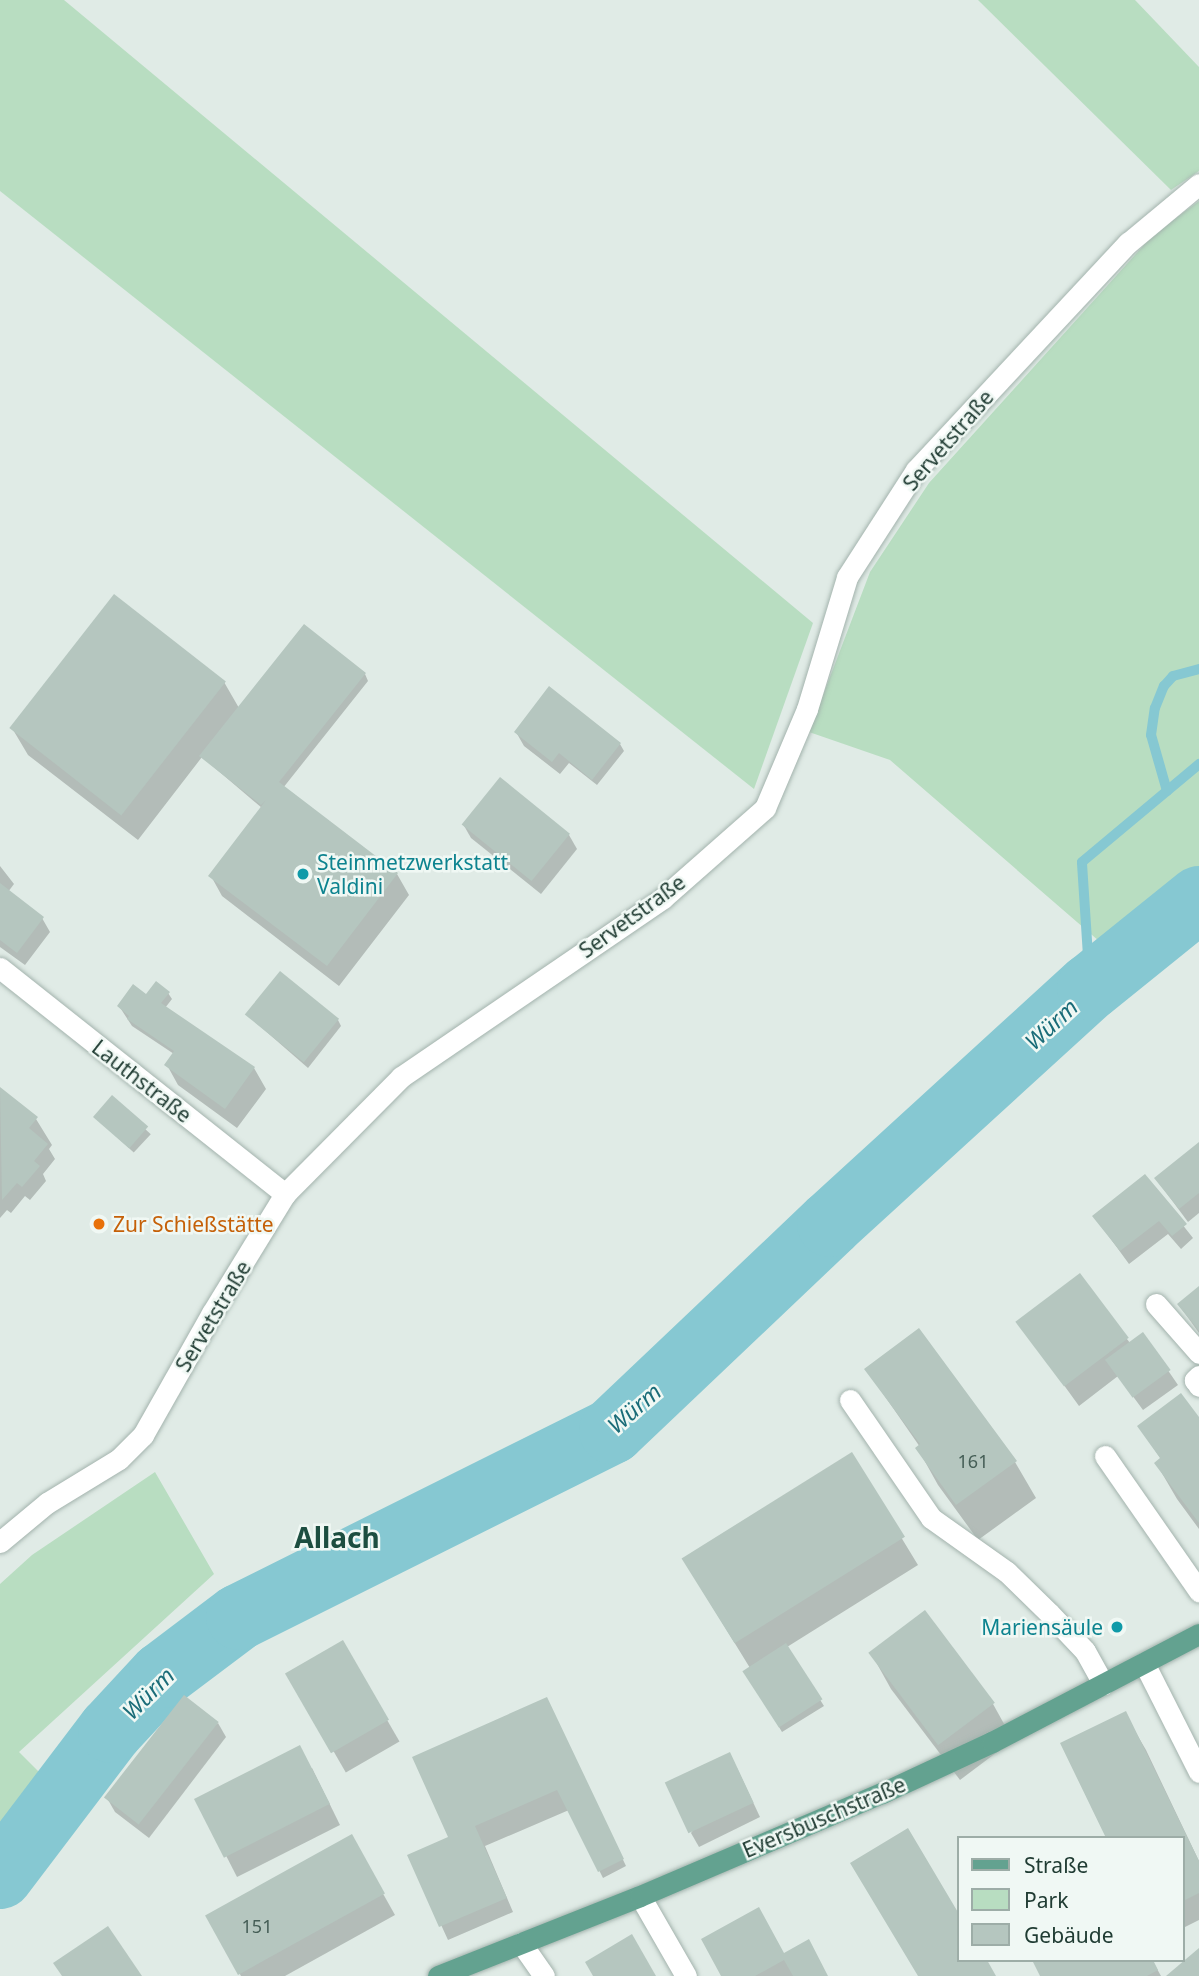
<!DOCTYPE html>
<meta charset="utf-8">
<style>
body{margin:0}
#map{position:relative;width:1199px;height:1976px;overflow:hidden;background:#e0ebe6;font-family:"Noto Sans",sans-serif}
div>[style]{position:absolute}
.green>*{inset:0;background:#b8ddc1}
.shadow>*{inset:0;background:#0003;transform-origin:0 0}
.stream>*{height:10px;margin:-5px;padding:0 5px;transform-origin:5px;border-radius:5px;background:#86c8d2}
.river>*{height:66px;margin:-33px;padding:0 33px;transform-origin:33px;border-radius:33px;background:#86c8d2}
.building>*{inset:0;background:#b5c6bf;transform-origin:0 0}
.roads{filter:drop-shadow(0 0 2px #a3b3ad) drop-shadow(0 0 2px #a3b3ad)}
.minor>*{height:21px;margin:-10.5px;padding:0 10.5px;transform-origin:10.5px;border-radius:10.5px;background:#fff}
.major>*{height:21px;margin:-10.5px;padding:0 10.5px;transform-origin:10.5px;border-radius:10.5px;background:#63a290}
.dots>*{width:19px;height:19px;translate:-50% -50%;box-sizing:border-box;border:4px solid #f0f8f4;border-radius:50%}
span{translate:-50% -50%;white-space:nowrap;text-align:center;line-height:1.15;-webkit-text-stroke:5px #f0f8f4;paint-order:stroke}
.number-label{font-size:18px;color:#455e56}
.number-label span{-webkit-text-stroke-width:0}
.street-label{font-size:21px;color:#203c33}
.culture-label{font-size:21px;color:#0d838f}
.left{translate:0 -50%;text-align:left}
.right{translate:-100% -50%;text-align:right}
.food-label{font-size:21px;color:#c56008}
.water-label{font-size:23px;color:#1a6c78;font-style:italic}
.district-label{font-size:28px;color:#1c4e40;font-weight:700}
.legend{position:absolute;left:957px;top:1836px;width:228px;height:126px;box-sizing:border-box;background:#f0f8f4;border:2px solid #9dada7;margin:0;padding:9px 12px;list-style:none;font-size:21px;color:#203c33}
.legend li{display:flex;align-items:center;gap:14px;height:35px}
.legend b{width:35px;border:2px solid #9dada7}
</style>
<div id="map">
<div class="green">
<div style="clip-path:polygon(0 0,64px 0,813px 623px,754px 789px,0 191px)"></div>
<div style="clip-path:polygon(978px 0,1135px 0,1199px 67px,1199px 171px,1171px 190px)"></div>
<div style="clip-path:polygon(1199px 201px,1199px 884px,1114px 954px,890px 760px,809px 732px,870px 572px,929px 483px,1153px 235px)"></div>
<div style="clip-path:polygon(155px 1472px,214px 1574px,19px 1752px,39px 1772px,0 1823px,0 1584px,32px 1555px)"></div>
</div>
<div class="shadow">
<div style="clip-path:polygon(365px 674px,368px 681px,283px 788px,397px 874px,409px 895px,339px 986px,222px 896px,211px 876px,262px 808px,202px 757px,138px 840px,28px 755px,12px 728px,224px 682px,239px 708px)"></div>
<div style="clip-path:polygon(550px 689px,620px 744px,624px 751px,597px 785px,569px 763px,560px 774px,524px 746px,516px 732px)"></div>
<div style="clip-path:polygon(463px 824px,569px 835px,577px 849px,541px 894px,471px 838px)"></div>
<div style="clip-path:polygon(0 866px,14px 884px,8px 892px,42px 918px,50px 932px,25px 965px,0 947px)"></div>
<div style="clip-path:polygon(168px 993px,172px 999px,165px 1008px,254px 1068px,266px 1089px,237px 1128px,178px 1085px,167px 1065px,174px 1054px,132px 1026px,119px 1006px,146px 996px)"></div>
<div style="clip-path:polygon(247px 1015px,338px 1020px,341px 1026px,308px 1068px)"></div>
<div style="clip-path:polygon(0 1089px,36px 1119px,52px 1145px,49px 1149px,55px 1159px,43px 1174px,46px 1181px,30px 1200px,25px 1196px,11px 1213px,7px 1210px,0 1218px)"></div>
<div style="left:112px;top:1098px;width:53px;height:25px;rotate:43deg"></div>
<div style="clip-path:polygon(1199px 1144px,1199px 1213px,1188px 1222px,1156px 1179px)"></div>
<div style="clip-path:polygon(1144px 1176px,1193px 1238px,1181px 1249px,1168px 1234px,1129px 1264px,1094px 1216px)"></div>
<div style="clip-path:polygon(1079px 1276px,1130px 1343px,1143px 1334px,1178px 1385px,1143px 1410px,1118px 1376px,1079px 1406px,1019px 1323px)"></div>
<div style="clip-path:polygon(1199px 1288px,1199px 1333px,1179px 1305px)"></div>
<div style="clip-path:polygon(866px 1369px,1015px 1462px,1036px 1498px,978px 1540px,938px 1485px,918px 1449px,920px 1447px)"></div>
<div style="clip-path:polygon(1199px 1420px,1199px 1529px,1177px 1499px,1156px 1463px,1161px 1459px,1139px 1427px)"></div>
<div style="clip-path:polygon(851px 1455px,918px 1565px,787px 1647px,824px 1706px,782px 1732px,745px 1671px,750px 1668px,699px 1585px)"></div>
<div style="left:342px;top:1642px;width:115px;height:62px;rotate:60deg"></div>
<div style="clip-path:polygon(871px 1653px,993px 1704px,1013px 1740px,960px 1780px,891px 1689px)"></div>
<div style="clip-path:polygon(546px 1699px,626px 1866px,603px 1878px,569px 1810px,485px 1846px,513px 1912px,448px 1940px,409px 1855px,450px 1838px)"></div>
<div style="clip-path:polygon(1125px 1714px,1146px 1750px,1199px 1861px,1199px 1920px,1183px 1928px,1183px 1838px)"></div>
<div style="clip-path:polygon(218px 1723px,226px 1737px,149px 1838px,115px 1812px,107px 1798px)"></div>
<div style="clip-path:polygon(312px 1768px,340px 1825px,237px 1877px,197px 1799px)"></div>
<div style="clip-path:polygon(737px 1768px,760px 1817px,699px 1847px,691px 1833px)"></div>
<div style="clip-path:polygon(351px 1837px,395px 1915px,285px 1976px,241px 1976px,208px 1916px)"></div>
<div style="clip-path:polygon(784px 1955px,826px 1976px,723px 1976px)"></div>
<div style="clip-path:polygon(1152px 1960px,1161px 1976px,1042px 1976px)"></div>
</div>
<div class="stream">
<div style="left:1167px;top:791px;width:58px;rotate:-105.9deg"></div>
<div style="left:1151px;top:735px;width:27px;rotate:-82deg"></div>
<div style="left:1155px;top:708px;width:24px;rotate:-68deg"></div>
<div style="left:1164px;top:686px;width:13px;rotate:-48deg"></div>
<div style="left:1173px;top:676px;width:27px;rotate:-15deg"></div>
<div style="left:1090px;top:987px;width:125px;rotate:-93.7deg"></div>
<div style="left:1082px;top:862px;width:153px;rotate:-39.9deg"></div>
</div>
<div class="river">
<div style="left:0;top:1876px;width:183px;rotate:-52.8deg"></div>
<div style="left:111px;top:1730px;width:75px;rotate:-47.2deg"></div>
<div style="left:162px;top:1675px;width:96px;rotate:-37deg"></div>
<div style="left:239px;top:1617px;width:417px;rotate:-26.5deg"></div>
<div style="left:612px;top:1431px;width:301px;rotate:-43.5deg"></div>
<div style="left:830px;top:1224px;width:352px;rotate:-42.4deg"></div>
<div style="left:1090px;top:987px;width:140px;rotate:-38.9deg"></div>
</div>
<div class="building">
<div style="left:114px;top:594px;width:142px;height:170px;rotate:38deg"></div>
<div style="clip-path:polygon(304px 624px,366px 673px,279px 782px,398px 873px,327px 966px,208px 876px,266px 800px,261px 805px,199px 756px)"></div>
<div style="clip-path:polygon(549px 686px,621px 743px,592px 780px,559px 753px,552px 762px,514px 732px)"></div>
<div style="left:500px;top:777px;width:90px;height:61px;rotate:39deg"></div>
<div style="clip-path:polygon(0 883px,44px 917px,17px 953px,0 940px)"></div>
<div style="left:280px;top:971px;width:76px;height:56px;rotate:39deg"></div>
<div style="clip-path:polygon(156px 981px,170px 992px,161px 1003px,255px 1067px,225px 1109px,164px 1065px,174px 1051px,127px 1019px,129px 1016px,117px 1006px,133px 984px,146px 994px)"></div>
<div style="clip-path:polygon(0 1087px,38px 1117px,29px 1128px,48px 1144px,34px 1161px,40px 1166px,22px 1187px,17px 1183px,2px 1200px)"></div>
<div style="left:112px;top:1095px;width:48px;height:29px;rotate:41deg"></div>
<div style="clip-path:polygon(1199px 1142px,1199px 1193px,1179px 1209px,1154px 1178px)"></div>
<div style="clip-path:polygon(1145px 1174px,1187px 1224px,1172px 1236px,1159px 1221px,1120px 1251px,1092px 1216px)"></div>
<div style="left:1080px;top:1273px;width:81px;height:81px;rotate:53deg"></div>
<div style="clip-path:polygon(1199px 1286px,1199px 1331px,1177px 1304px)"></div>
<div style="clip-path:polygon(919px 1328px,1017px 1461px,956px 1505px,915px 1448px,920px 1444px,864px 1369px)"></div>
<div style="left:1143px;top:1332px;width:47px;height:47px;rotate:54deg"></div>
<div style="clip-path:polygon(1181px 1393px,1199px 1417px,1199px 1523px,1154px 1463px,1160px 1458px,1137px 1426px)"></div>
<div style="left:852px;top:1452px;width:100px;height:201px;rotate:58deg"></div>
<div style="left:925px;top:1610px;width:116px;height:71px;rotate:53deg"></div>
<div style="left:343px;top:1640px;width:92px;height:67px;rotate:60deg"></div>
<div style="left:786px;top:1643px;width:67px;height:52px;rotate:57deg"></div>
<div style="left:184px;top:1695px;width:44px;height:130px;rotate:38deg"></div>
<div style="clip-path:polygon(547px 1697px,624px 1859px,598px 1872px,557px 1790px,475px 1826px,507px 1898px,439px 1927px,407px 1855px,448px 1837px,412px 1757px)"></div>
<div style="clip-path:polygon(1126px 1711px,1199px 1861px,1199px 1893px,1183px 1901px,1183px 1838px,1106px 1838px,1060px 1743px)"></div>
<div style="left:300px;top:1745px;width:66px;height:119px;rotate:63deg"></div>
<div style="left:730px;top:1752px;width:56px;height:72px;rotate:65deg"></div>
<div style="clip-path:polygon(908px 1828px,959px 1914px,959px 1960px,987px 1960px,996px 1976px,918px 1976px,850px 1863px)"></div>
<div style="left:352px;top:1834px;width:68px;height:168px;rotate:61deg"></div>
<div style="clip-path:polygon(759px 1907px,784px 1953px,809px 1939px,828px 1976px,793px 1976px,784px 1960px,755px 1976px,721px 1976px,701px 1939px)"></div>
<div style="clip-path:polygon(108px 1926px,142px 1976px,62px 1976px,53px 1963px)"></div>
<div style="clip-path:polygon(632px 1934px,656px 1976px,593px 1976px,585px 1962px)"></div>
<div style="clip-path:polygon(1199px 1948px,1199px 1976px,1166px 1976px)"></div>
<div style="clip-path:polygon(1032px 1960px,1153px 1960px,1158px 1970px,1147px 1976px,1040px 1976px)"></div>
</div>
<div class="roads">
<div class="minor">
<div style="left:0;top:968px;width:364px;rotate:38.4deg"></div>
<div style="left:1156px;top:1304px;width:65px;rotate:48.7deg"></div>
<div style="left:1199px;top:1376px;width:6px;rotate:135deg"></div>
<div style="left:1195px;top:1380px;width:7px;rotate:56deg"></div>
<div style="left:850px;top:1400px;width:143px;rotate:55.5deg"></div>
<div style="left:931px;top:1518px;width:93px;rotate:35.4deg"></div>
<div style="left:1007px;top:1572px;width:59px;rotate:44.3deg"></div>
<div style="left:1049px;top:1613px;width:52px;rotate:46.5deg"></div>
<div style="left:1085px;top:1651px;width:38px;rotate:61deg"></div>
<div style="left:1105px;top:1456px;width:165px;rotate:55.2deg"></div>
<div style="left:0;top:1542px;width:61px;rotate:-39.7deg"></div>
<div style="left:47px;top:1503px;width:84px;rotate:-31.4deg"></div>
<div style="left:119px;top:1459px;width:34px;rotate:-45deg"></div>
<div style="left:143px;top:1435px;width:140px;rotate:-60.5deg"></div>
<div style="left:212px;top:1313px;width:140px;rotate:-58.5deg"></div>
<div style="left:285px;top:1194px;width:165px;rotate:-45.2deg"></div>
<div style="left:401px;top:1077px;width:317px;rotate:-34.3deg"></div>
<div style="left:663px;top:898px;width:136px;rotate:-41.4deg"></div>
<div style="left:765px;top:808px;width:108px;rotate:-67deg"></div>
<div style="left:807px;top:709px;width:138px;rotate:-73.1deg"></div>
<div style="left:847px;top:577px;width:127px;rotate:-57.2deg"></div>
<div style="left:916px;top:470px;width:311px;rotate:-47deg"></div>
<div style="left:1128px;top:243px;width:92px;rotate:-39.7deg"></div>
<div style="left:1144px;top:1663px;width:122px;rotate:63.2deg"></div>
<div style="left:640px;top:1896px;width:92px;rotate:60.1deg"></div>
<div style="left:521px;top:1943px;width:40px;rotate:55.1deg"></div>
</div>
<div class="major">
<div style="left:438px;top:1976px;width:217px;rotate:-21.6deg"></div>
<div style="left:640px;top:1896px;width:263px;rotate:-23.1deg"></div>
<div style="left:882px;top:1793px;width:121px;rotate:-24.9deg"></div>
<div style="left:992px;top:1742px;width:233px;rotate:-27.6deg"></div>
</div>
</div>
<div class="dots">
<div style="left:303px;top:874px;background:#0f9aa8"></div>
<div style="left:99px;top:1224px;background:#e8710a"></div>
<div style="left:1117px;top:1627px;background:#0f9aa8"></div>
</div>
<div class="number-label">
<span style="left:973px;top:1461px">161</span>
<span style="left:257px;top:1926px">151</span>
</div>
<div class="street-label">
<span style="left:948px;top:440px;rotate:-49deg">Servetstraße</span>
<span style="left:632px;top:916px;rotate:-36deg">Servetstraße</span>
<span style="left:142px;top:1081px;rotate:38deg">Lauthstraße</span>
<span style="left:213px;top:1316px;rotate:-59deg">Servetstraße</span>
<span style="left:824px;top:1817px;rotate:-23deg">Eversbuschstraße</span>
</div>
<div class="culture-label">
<span class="left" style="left:317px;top:874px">Steinmetzwerkstatt<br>Valdini</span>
<span class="right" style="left:1103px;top:1627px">Mariensäule</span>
</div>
<div class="food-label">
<span class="left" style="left:113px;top:1224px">Zur Schießstätte</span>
</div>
<div class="water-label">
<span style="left:1051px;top:1024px;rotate:-43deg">Würm</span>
<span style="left:634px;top:1408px;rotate:-41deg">Würm</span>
<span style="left:148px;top:1693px;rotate:-45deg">Würm</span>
</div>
<div class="district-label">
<span style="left:337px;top:1537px">Allach</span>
</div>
<ul class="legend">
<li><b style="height:9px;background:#63a290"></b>Straße</li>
<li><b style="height:19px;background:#b8ddc1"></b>Park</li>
<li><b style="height:19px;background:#b5c6bf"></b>Gebäude</li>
</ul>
</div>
